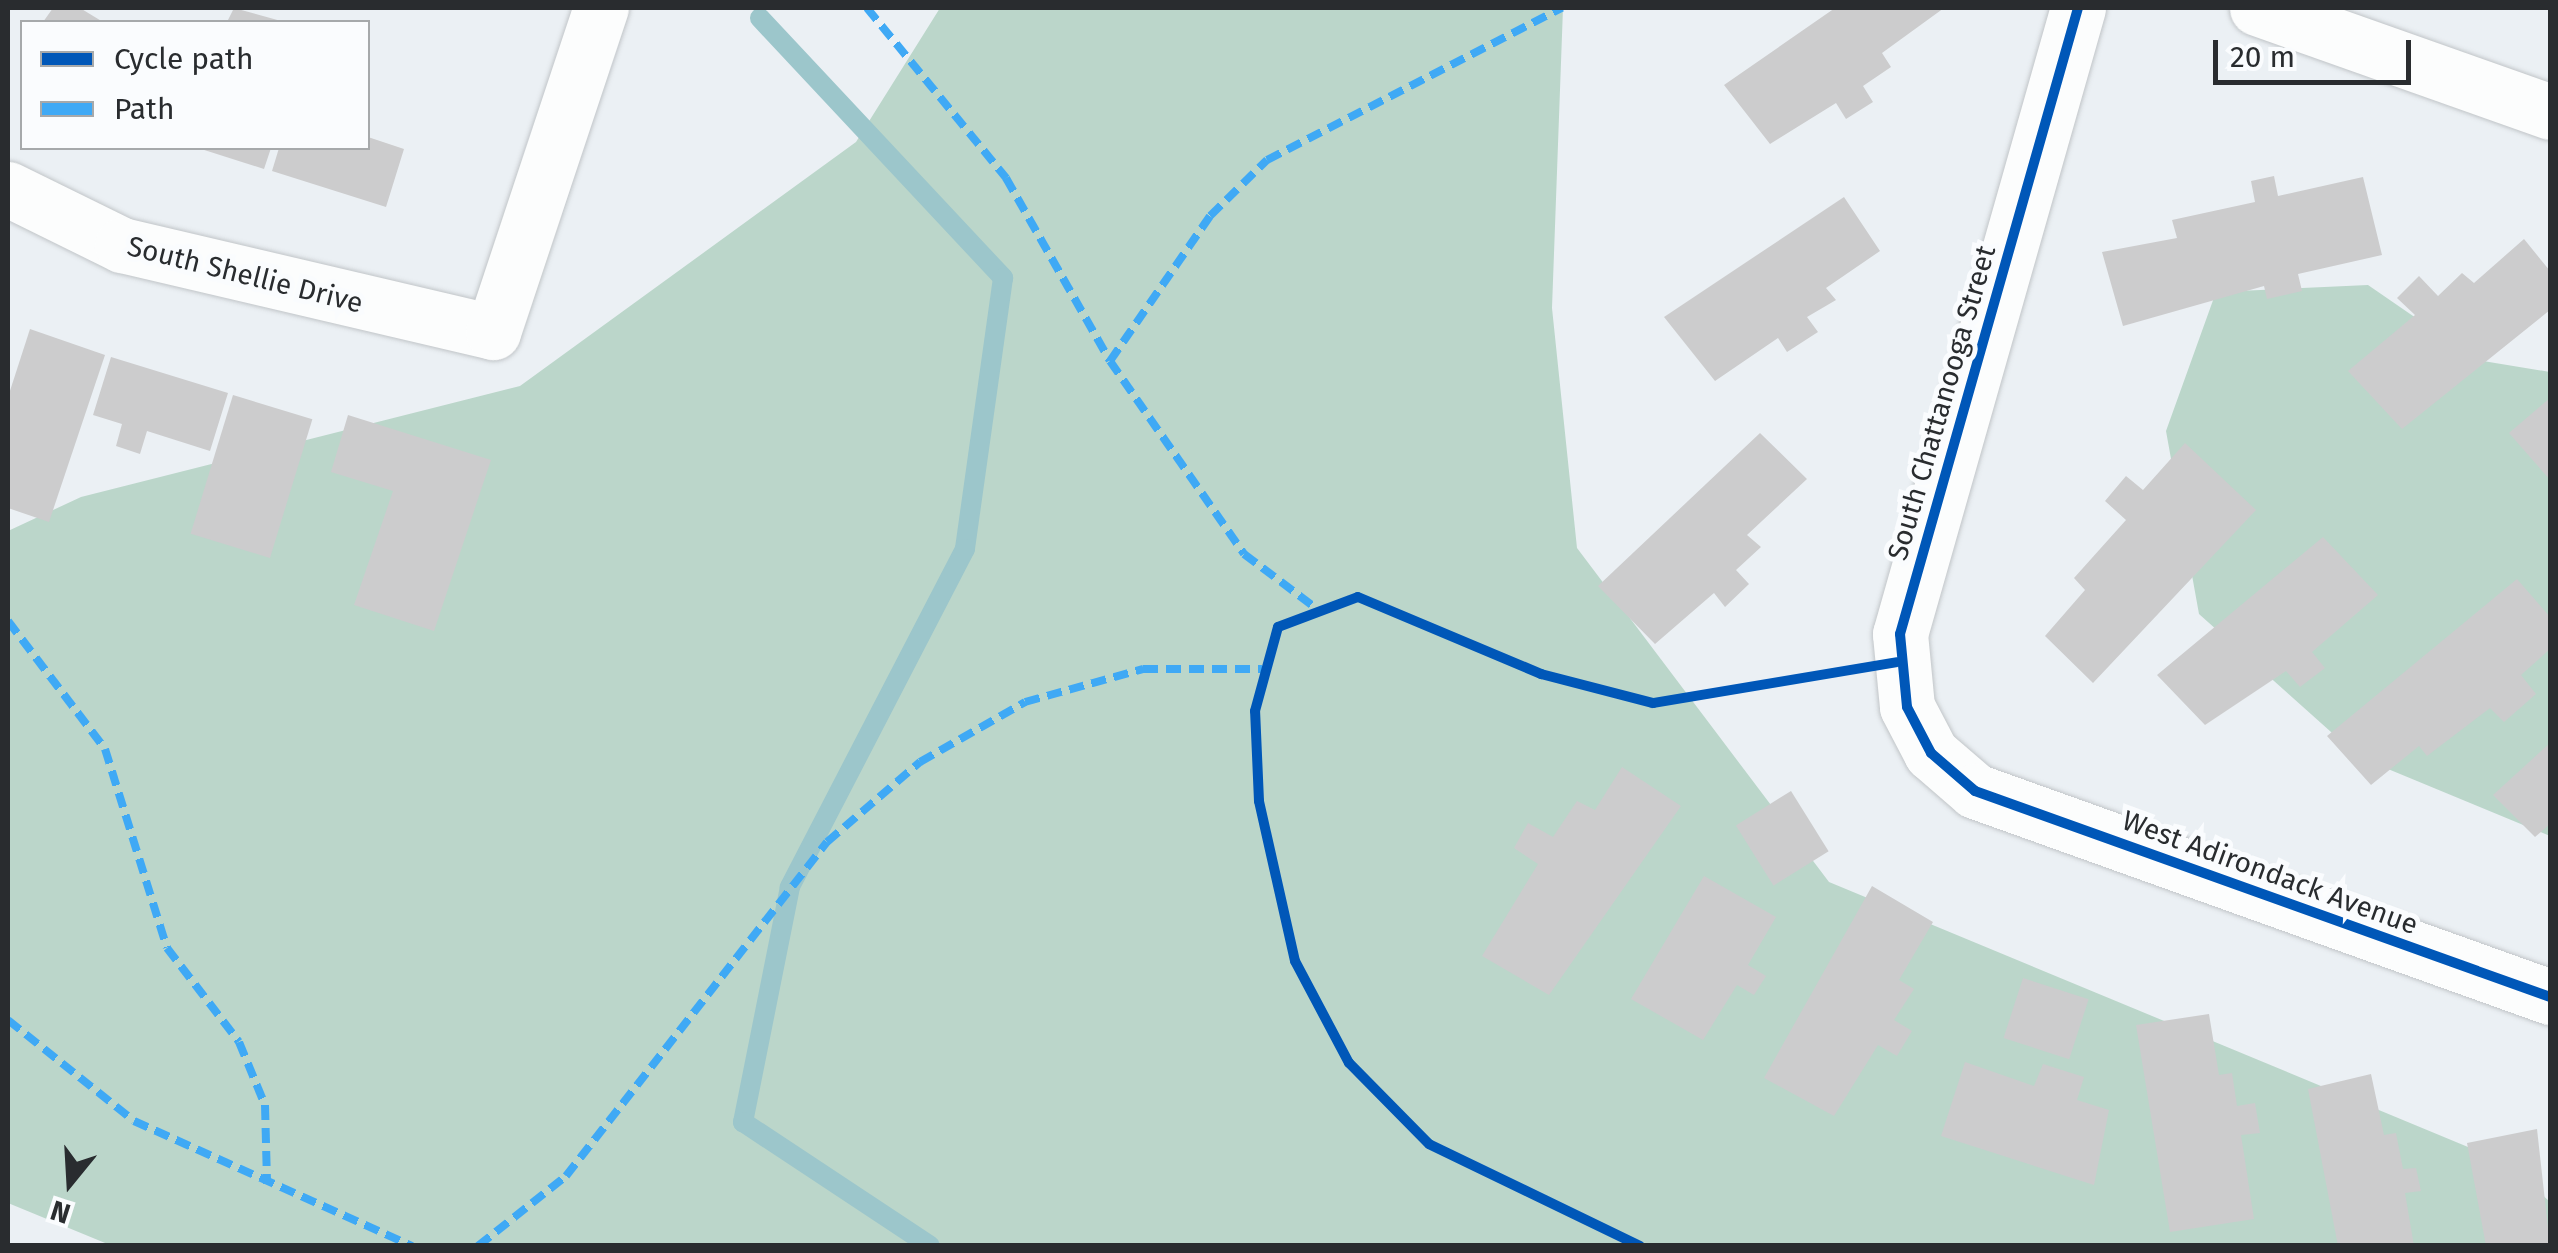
<!DOCTYPE html>
<style>
body{margin:0}
#map{position:relative;width:2558px;height:1253px;overflow:hidden;background:#ebf0f4;font-family:"Fira Sans",sans-serif}
div>[style]{position:absolute}
.forest>*{inset:0;background:#bbd6ca}
.stream>*{height:20px;margin:-10px;padding:0 10px;transform-origin:10px;border-radius:10px;background:#9cc6cb}
.building>*{inset:0;background:#cccccd;transform-origin:0 0}
.roads{filter:drop-shadow(0 0 2px #c1c5c8) drop-shadow(0 0 2px #c1c5c8)}
.street>*{height:55px;margin:-27.5px;padding:0 27.5px;transform-origin:27.5px;border-radius:27.5px;background:#fcfdfd}
.quiet>*{height:8px;margin-top:-4px;transform-origin:0;background:repeating-linear-gradient(90deg,#3fa9f5 0 15px,transparent 0 23px)}
.cycleway>*{height:10px;margin:-5px;padding:0 5px;transform-origin:5px;border-radius:5px;background:#0057b8}
span{translate:-50% -50%;white-space:nowrap;text-align:center;line-height:1.15;-webkit-text-stroke:10px #fafcfe;paint-order:stroke}
.street-label{font-size:28px;color:#292c2f}
.frame{position:absolute;inset:0;border:10px solid #292c2f;pointer-events:none}
.legend{position:absolute;left:20px;top:20px;width:350px;height:130px;box-sizing:border-box;background:#fafcfe;border:2px solid #a6a9ab;margin:0;padding:12px 18px;list-style:none;font-size:30px;color:#292c2f}
.legend li{display:flex;align-items:center;gap:20px;height:50px}
.legend b{width:50px;border:2px solid #a6a9ab}
.north{position:absolute;left:20px;top:1133px;width:100px;height:100px;-webkit-text-stroke:8px #fafcfe;paint-order:stroke;rotate:198deg;font-size:28px;font-weight:700;line-height:40px;text-align:center;color:#292c2f}
.north::after{content:'';display:block;margin:auto;width:35px;height:45px;background:#292c2f;clip-path:polygon(50% 0,100% 100%,50% 72%,0 100%)}
.scale{position:absolute;left:2213px;top:40px;width:198px;height:45px;box-sizing:border-box;border:5px solid #292c2f;border-top:0;padding-left:12px;font-size:30px;line-height:35px;white-space:nowrap;color:#292c2f;-webkit-text-stroke:8px #fafcfe;paint-order:stroke}
</style>
<div id="map">
<div class="forest">
<div style="clip-path:polygon(940px 8px,1563px 8px,1552px 308px,1577px 548px,1829px 882px,2509px 1164px,2550px 1202px,2550px 1245px,110px 1245px,8px 1203px,8px 531px,81px 497px,520px 386px,856px 142px)"></div>
<div style="clip-path:polygon(2368px 285px,2477px 360px,2550px 372px,2550px 836px,2359px 757px,2199px 614px,2166px 431px,2216px 292px)"></div>
</div>
<div class="stream">
<div style="left:760px;top:18px;width:356px;rotate:46.9deg"></div>
<div style="left:1003px;top:278px;width:274px;rotate:98deg"></div>
<div style="left:965px;top:549px;width:381px;rotate:117.4deg"></div>
<div style="left:790px;top:887px;width:240px;rotate:101.3deg"></div>
<div style="left:743px;top:1122px;width:224px;rotate:33.5deg"></div>
</div>
<div class="building">
<div style="clip-path:polygon(53px 8px,80px 8px,103px 22px,43px 22px)"></div>
<div style="clip-path:polygon(234px 8px,281px 21px,281px 22px,227px 22px)"></div>
<div style="clip-path:polygon(1835px 8px,1944px 8px,1882px 53px,1891px 67px,1863px 86px,1873px 102px,1846px 119px,1836px 103px,1770px 144px,1724px 85px)"></div>
<div style="clip-path:polygon(368px 137px,404px 149px,386px 207px,272px 171px,279px 148px,368px 148px)"></div>
<div style="clip-path:polygon(198px 148px,271px 148px,264px 169px)"></div>
<div style="clip-path:polygon(2274px 176px,2278px 196px,2363px 177px,2382px 255px,2298px 274px,2302px 291px,2267px 299px,2264px 286px,2123px 326px,2102px 252px,2177px 238px,2172px 220px,2255px 202px,2251px 181px)"></div>
<div style="clip-path:polygon(1844px 197px,1880px 251px,1826px 288px,1836px 300px,1807px 317px,1818px 332px,1787px 352px,1778px 338px,1715px 381px,1664px 317px)"></div>
<div style="clip-path:polygon(2524px 239px,2550px 271px,2550px 310px,2402px 429px,2348px 371px,2415px 315px,2397px 298px,2419px 276px,2438px 296px,2462px 273px,2474px 283px)"></div>
<div style="clip-path:polygon(30px 329px,105px 355px,49px 522px,8px 508px,8px 397px)"></div>
<div style="clip-path:polygon(111px 357px,228px 393px,210px 451px,147px 431px,140px 454px,116px 446px,122px 424px,93px 415px)"></div>
<div style="left:233px;top:395px;width:83px;height:145px;rotate:17deg"></div>
<div style="clip-path:polygon(2550px 398px,2550px 480px,2509px 433px)"></div>
<div style="clip-path:polygon(348px 415px,491px 460px,434px 631px,354px 605px,393px 491px,331px 472px)"></div>
<div style="clip-path:polygon(1760px 433px,1807px 479px,1747px 535px,1761px 547px,1736px 570px,1749px 584px,1725px 607px,1714px 593px,1655px 644px,1598px 586px)"></div>
<div style="clip-path:polygon(2185px 443px,2256px 510px,2093px 683px,2045px 636px,2085px 590px,2074px 578px,2126px 520px,2105px 501px,2126px 476px,2143px 490px)"></div>
<div style="clip-path:polygon(2323px 537px,2378px 595px,2312px 652px,2325px 668px,2300px 687px,2286px 671px,2205px 725px,2157px 675px)"></div>
<div style="clip-path:polygon(2517px 579px,2550px 617px,2550px 649px,2521px 675px,2536px 694px,2504px 722px,2490px 708px,2427px 756px,2419px 746px,2371px 785px,2327px 736px)"></div>
<div style="clip-path:polygon(2550px 743px,2550px 824px,2535px 837px,2493px 795px)"></div>
<div style="clip-path:polygon(1622px 767px,1681px 806px,1549px 995px,1482px 956px,1538px 864px,1514px 848px,1528px 823px,1553px 837px,1577px 801px,1595px 810px)"></div>
<div style="left:1791px;top:791px;width:71px;height:65px;rotate:58deg"></div>
<div style="clip-path:polygon(1704px 876px,1776px 917px,1748px 965px,1766px 976px,1754px 995px,1737px 985px,1703px 1040px,1631px 999px)"></div>
<div style="clip-path:polygon(1872px 886px,1933px 922px,1899px 980px,1914px 989px,1894px 1020px,1912px 1031px,1897px 1056px,1878px 1045px,1834px 1116px,1764px 1078px)"></div>
<div style="left:2023px;top:978px;width:69px;height:63px;rotate:18deg"></div>
<div style="clip-path:polygon(2209px 1014px,2219px 1075px,2232px 1073px,2237px 1106px,2255px 1103px,2260px 1133px,2241px 1135px,2254px 1219px,2170px 1232px,2136px 1025px)"></div>
<div style="clip-path:polygon(1965px 1062px,2034px 1086px,2043px 1064px,2084px 1077px,2077px 1100px,2109px 1110px,2094px 1185px,1941px 1136px)"></div>
<div style="clip-path:polygon(2371px 1074px,2384px 1135px,2396px 1133px,2403px 1169px,2416px 1168px,2421px 1191px,2405px 1193px,2414px 1246px,2338px 1246px,2308px 1089px)"></div>
<div style="clip-path:polygon(2537px 1129px,2550px 1246px,2486px 1246px,2467px 1143px)"></div>
</div>
<div class="roads">
<div class="street">
<div style="left:2078px;top:8px;width:651px;rotate:105.87deg"></div>
<div style="left:1900px;top:634px;width:73px;rotate:84.5deg"></div>
<div style="left:1907px;top:707px;width:52px;rotate:62.4deg"></div>
<div style="left:1931px;top:753px;width:58px;rotate:40.8deg"></div>
<div style="left:1975px;top:791px;width:611px;rotate:19.71deg"></div>
<div style="left:2257px;top:8px;width:311px;rotate:19.5deg"></div>
<div style="left:8px;top:189px;width:127px;rotate:26.2deg"></div>
<div style="left:122px;top:245px;width:381px;rotate:13.2deg"></div>
<div style="left:493px;top:332px;width:342px;rotate:-71.6deg"></div>
</div>
</div>
<div class="quiet">
<div style="left:867px;top:8px;width:220px;rotate:50.7deg"></div>
<div style="left:1006px;top:178px;width:210px;rotate:60.4deg"></div>
<div style="left:1110px;top:361px;width:235px;rotate:55.2deg"></div>
<div style="left:1244px;top:554px;width:86px;rotate:37deg"></div>
<div style="left:1110px;top:361px;width:176px;rotate:-55.4deg"></div>
<div style="left:1210px;top:216px;width:80px;rotate:-44.5deg"></div>
<div style="left:1267px;top:160px;width:332px;rotate:-27.3deg"></div>
<div style="left:8px;top:621px;width:161px;rotate:52.8deg"></div>
<div style="left:105px;top:749px;width:208px;rotate:72.7deg"></div>
<div style="left:167px;top:948px;width:118px;rotate:52.5deg"></div>
<div style="left:239px;top:1042px;width:68px;rotate:67.6deg"></div>
<div style="left:265px;top:1105px;width:79px;rotate:88.5deg"></div>
<div style="left:8px;top:1020px;width:161px;rotate:38.7deg"></div>
<div style="left:134px;top:1121px;width:305px;rotate:24.2deg"></div>
<div style="left:478px;top:1246px;width:112px;rotate:-38.5deg"></div>
<div style="left:566px;top:1176px;width:424px;rotate:-52deg"></div>
<div style="left:827px;top:842px;width:123px;rotate:-40.7deg"></div>
<div style="left:920px;top:762px;width:121px;rotate:-29.7deg"></div>
<div style="left:1025px;top:702px;width:123px;rotate:-15.6deg"></div>
<div style="left:1143px;top:669px;width:119px"></div>
</div>
<div class="cycleway">
<div style="left:2078px;top:8px;width:651px;rotate:105.87deg"></div>
<div style="left:1900px;top:634px;width:73px;rotate:84.5deg"></div>
<div style="left:1907px;top:707px;width:52px;rotate:62.4deg"></div>
<div style="left:1931px;top:753px;width:58px;rotate:40.8deg"></div>
<div style="left:1975px;top:791px;width:611px;rotate:19.71deg"></div>
<div style="left:1640px;top:1246px;width:234px;rotate:-154.2deg"></div>
<div style="left:1429px;top:1144px;width:114px;rotate:-134.6deg"></div>
<div style="left:1349px;top:1063px;width:115px;rotate:-117.9deg"></div>
<div style="left:1295px;top:961px;width:164px;rotate:-102.7deg"></div>
<div style="left:1259px;top:801px;width:90px;rotate:-92.5deg"></div>
<div style="left:1255px;top:711px;width:87px;rotate:-74.7deg"></div>
<div style="left:1278px;top:627px;width:85px;rotate:-20.6deg"></div>
<div style="left:1358px;top:597px;width:199px;rotate:22.8deg"></div>
<div style="left:1541px;top:674px;width:116px;rotate:14.5deg"></div>
<div style="left:1653px;top:703px;width:247px;rotate:-9.5deg"></div>
</div>
<div class="street-label">
<span style="left:245px;top:275px;rotate:14deg">South Shellie Drive</span>
<span style="left:1942px;top:403px;rotate:-74deg">South Chattanooga Street</span>
<span style="left:2270px;top:873px;rotate:20deg">West Adirondack Avenue</span>
</div>
<div class="frame"></div>
<ul class="legend">
<li><b style="height:12px;background:#0057b8"></b>Cycle path</li>
<li><b style="height:12px;background:#3fa9f5"></b>Path</li>
</ul>
<div class="north">N</div>
<div class="scale">20 m</div>
</div>
